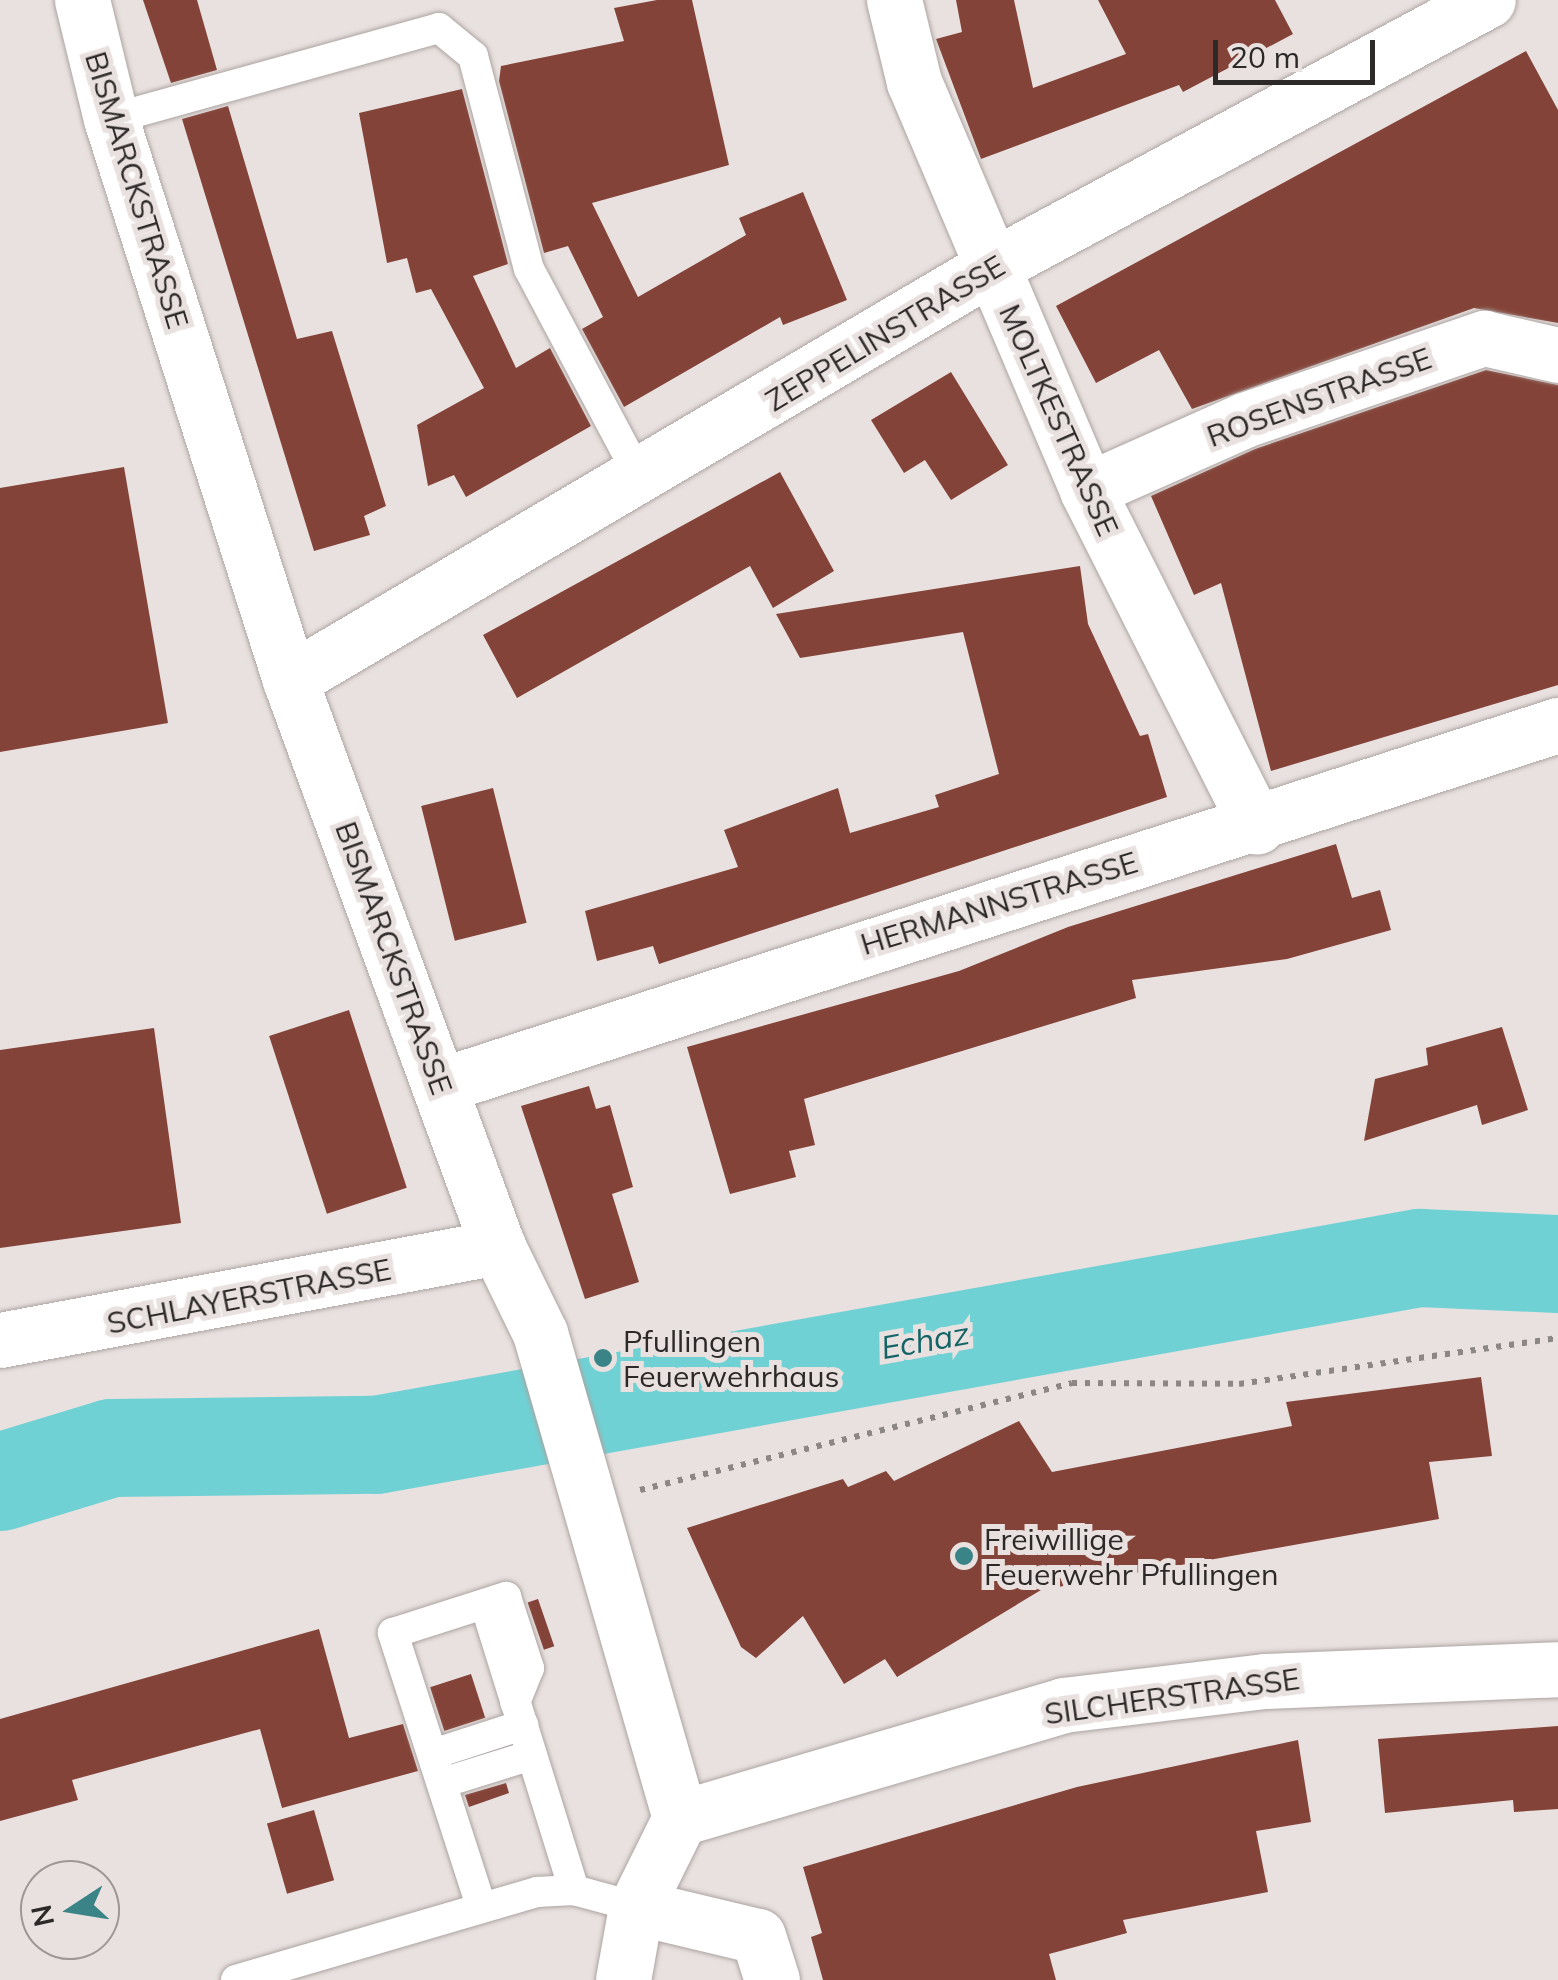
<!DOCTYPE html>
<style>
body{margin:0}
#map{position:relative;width:1558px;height:1980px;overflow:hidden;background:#e9e1df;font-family:Mulish,sans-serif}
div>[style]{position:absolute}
.river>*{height:98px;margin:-49px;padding:0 49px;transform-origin:49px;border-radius:49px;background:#70d1d4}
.building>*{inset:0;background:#844338;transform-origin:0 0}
.path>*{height:6px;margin-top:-3px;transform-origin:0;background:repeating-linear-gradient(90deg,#8c8785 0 5px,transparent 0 13px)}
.roads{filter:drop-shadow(0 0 2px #aca4a2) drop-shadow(0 0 2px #aca4a2)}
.service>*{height:30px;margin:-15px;padding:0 15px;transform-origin:15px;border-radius:15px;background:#fff}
.minor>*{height:55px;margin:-27.5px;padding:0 27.5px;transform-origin:27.5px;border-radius:27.5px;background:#fff}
.dots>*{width:28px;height:28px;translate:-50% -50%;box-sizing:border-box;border:5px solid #e9e1df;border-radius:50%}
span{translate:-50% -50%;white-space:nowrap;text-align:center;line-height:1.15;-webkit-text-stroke:10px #e9e1df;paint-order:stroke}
.street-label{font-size:30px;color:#2c2928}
.poi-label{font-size:30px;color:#2c2928}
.left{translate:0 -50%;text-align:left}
.water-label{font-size:32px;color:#126467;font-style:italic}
.north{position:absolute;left:20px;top:1860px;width:100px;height:100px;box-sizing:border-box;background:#e9e1df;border:2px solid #9d9796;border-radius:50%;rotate:258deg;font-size:28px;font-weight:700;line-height:40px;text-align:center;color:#2c2928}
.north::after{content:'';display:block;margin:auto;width:35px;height:45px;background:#3a8386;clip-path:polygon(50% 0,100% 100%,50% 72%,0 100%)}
.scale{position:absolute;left:1213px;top:40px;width:162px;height:45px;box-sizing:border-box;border:5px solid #2c2928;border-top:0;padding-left:12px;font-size:30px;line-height:35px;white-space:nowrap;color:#2c2928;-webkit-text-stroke:8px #e9e1df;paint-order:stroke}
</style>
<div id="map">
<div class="river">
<div style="left:0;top:1482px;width:117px;rotate:-16.9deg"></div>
<div style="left:112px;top:1448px;width:264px;rotate:-0.7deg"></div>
<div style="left:376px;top:1445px;width:1061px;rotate:-10.16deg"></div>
<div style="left:1420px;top:1258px;width:138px;rotate:2.5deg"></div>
</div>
<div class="building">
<div style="clip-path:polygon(143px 0,197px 0,217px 70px,171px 83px)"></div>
<div style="clip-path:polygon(657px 0,692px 0,729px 165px,592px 203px,638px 297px,746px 235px,739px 218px,803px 192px,847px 300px,783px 325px,780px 317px,624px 407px,582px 329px,603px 317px,568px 246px,544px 253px,499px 81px,501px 66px,624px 41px,614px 8px)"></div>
<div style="clip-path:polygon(956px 0,1014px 0,1033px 88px,1126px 54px,1098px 0,1275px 0,1293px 34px,1183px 92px,1179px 85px,981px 159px,936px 39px,962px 32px)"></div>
<div style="clip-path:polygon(1526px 51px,1558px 110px,1558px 323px,1474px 308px,1192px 409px,1159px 350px,1096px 383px,1056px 306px)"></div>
<div style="clip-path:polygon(462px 89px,508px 264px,473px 276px,516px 368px,550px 348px,591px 426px,466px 497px,454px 475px,428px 486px,417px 425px,484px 388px,431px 289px,416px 293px,407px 258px,387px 263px,359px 113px)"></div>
<div style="clip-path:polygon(228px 106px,297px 339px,332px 331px,386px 506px,364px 516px,370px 535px,314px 551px,182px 119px)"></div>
<div style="clip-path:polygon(1486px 370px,1558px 385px,1558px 685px,1271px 771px,1221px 583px,1194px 595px,1151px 496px,1255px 449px)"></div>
<div style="clip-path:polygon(951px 372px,1008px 465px,951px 500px,925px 460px,904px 473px,871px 420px)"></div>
<div style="clip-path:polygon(124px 467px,168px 723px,0 752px,0 488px)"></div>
<div style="clip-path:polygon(780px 472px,834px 571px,773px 608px,750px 566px,517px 698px,483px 635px)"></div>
<div style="clip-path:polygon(1080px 566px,1088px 624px,1140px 736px,1148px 734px,1167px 797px,659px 964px,653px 946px,597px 961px,585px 911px,738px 867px,724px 830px,838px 788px,850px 833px,939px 807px,935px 795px,999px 774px,963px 632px,800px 658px,776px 614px)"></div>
<div style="left:493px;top:788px;width:139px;height:74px;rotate:76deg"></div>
<div style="clip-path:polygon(1336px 844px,1352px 898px,1380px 890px,1391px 930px,1287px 959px,1132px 980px,1136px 998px,804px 1099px,815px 1145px,789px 1151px,796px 1177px,730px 1194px,687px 1047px,959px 971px,1068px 927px)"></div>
<div style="left:349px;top:1010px;width:187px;height:84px;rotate:72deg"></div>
<div style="clip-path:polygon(1502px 1027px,1528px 1110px,1482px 1125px,1477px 1105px,1364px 1141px,1375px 1079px,1428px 1065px,1426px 1048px)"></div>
<div style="clip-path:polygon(154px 1028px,181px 1223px,0 1248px,0 1050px)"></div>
<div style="clip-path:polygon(589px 1086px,596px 1109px,610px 1105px,633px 1187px,612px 1194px,639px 1282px,585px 1299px,521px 1106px)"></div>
<div style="clip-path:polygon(1481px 1377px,1492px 1456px,1429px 1462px,1439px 1519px,1041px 1590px,897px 1677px,885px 1659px,844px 1684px,803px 1616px,756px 1658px,741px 1647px,687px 1528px,843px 1479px,848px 1487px,886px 1471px,894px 1481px,1019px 1421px,1052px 1472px,1292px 1426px,1286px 1402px)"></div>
<div style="left:538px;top:1599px;width:50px;height:11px;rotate:71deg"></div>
<div style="clip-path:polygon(319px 1629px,349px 1738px,403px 1724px,418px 1771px,282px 1808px,260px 1729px,72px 1780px,78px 1800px,0 1821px,0 1719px)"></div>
<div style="left:471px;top:1674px;width:46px;height:43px;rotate:72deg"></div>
<div style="clip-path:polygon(1558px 1726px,1558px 1809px,1514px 1812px,1513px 1800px,1385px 1813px,1378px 1739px)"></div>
<div style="clip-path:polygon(1298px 1740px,1311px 1822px,1256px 1831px,1268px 1892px,1123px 1920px,1127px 1933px,1049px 1954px,1056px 1980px,823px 1980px,811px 1937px,822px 1933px,803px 1867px,1077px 1787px)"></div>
<div style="clip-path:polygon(506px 1783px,509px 1793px,469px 1807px,465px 1795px)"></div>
<div style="left:314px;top:1810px;width:73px;height:49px;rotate:74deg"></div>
</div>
<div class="path">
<div style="left:640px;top:1490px;width:445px;rotate:-13.9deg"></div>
<div style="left:1072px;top:1383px;width:167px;rotate:0.3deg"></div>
<div style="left:1239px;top:1384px;width:322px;rotate:-8.2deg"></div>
</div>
<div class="roads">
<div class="service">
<div style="left:111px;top:119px;width:340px;rotate:-15.5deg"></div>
<div style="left:439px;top:28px;width:44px;rotate:39.5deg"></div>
<div style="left:473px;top:56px;width:220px;rotate:75.3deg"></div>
<div style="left:529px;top:269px;width:239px;rotate:62deg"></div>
<div style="left:485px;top:1604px;width:300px;rotate:72.7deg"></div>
<div style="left:433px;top:1754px;width:95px;rotate:-17.9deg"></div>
<div style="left:442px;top:1783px;width:94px;rotate:-17.3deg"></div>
<div style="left:481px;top:1906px;width:287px;rotate:-107.9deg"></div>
<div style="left:393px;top:1633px;width:119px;rotate:-17.7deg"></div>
<div style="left:506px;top:1597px;width:75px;rotate:72.1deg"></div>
<div style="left:529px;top:1668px;width:37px;rotate:112deg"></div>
<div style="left:236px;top:1980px;width:314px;rotate:-16.3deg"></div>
<div style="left:537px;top:1892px;width:37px;rotate:-3deg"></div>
<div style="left:574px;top:1890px;width:64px;rotate:15.3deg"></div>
</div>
<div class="minor">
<div style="left:82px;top:0;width:122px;rotate:76.3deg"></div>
<div style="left:111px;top:119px;width:589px;rotate:72.3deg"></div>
<div style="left:290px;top:680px;width:604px;rotate:69.85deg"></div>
<div style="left:498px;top:1247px;width:96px;rotate:64deg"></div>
<div style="left:540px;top:1333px;width:505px;rotate:73.9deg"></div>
<div style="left:680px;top:1818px;width:99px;rotate:116.3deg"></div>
<div style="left:636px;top:1907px;width:74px;rotate:100.1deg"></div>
<div style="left:894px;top:0;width:84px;rotate:76.3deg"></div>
<div style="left:914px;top:82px;width:443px;rotate:67deg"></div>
<div style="left:1087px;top:490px;width:377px;rotate:63.2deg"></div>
<div style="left:1087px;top:490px;width:172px;rotate:-24deg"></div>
<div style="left:1244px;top:420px;width:254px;rotate:-18.9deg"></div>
<div style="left:1484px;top:338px;width:76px;rotate:12.9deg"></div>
<div style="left:290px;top:680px;width:814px;rotate:-30.5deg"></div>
<div style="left:991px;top:267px;width:564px;rotate:-28.25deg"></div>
<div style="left:442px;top:1085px;width:1173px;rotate:-17.88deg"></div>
<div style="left:0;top:1340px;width:507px;rotate:-10.58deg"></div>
<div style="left:680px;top:1818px;width:399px;rotate:-16.4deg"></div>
<div style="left:1063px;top:1705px;width:203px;rotate:-6.8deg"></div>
<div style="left:1265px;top:1681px;width:293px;rotate:-2.3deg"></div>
<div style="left:636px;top:1907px;width:125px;rotate:13.4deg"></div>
<div style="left:758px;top:1936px;width:46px;rotate:72.3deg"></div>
</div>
</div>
<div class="dots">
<div style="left:603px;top:1358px;background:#3a8386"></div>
<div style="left:964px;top:1556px;background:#3a8386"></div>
</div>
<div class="street-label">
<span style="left:137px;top:190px;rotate:73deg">BISMARCKSTRASSE</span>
<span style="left:885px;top:333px;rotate:-31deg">ZEPPELINSTRASSE</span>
<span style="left:1319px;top:397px;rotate:-20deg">ROSENSTRASSE</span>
<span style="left:1059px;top:420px;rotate:66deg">MOLTKESTRASSE</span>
<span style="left:999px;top:903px;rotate:-17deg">HERMANNSTRASSE</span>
<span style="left:394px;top:958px;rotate:70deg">BISMARCKSTRASSE</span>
<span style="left:249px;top:1296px;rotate:-11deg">SCHLAYERSTRASSE</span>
<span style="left:1172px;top:1696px;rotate:-8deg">SILCHERSTRASSE</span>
</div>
<div class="poi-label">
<span class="left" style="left:623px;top:1358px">Pfullingen<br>Feuerwehrhaus</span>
<span class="left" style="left:984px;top:1556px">Freiwillige<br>Feuerwehr Pfullingen</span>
</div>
<div class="water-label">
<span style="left:925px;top:1340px;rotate:-10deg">Echaz</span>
</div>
<div class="north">N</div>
<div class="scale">20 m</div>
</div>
